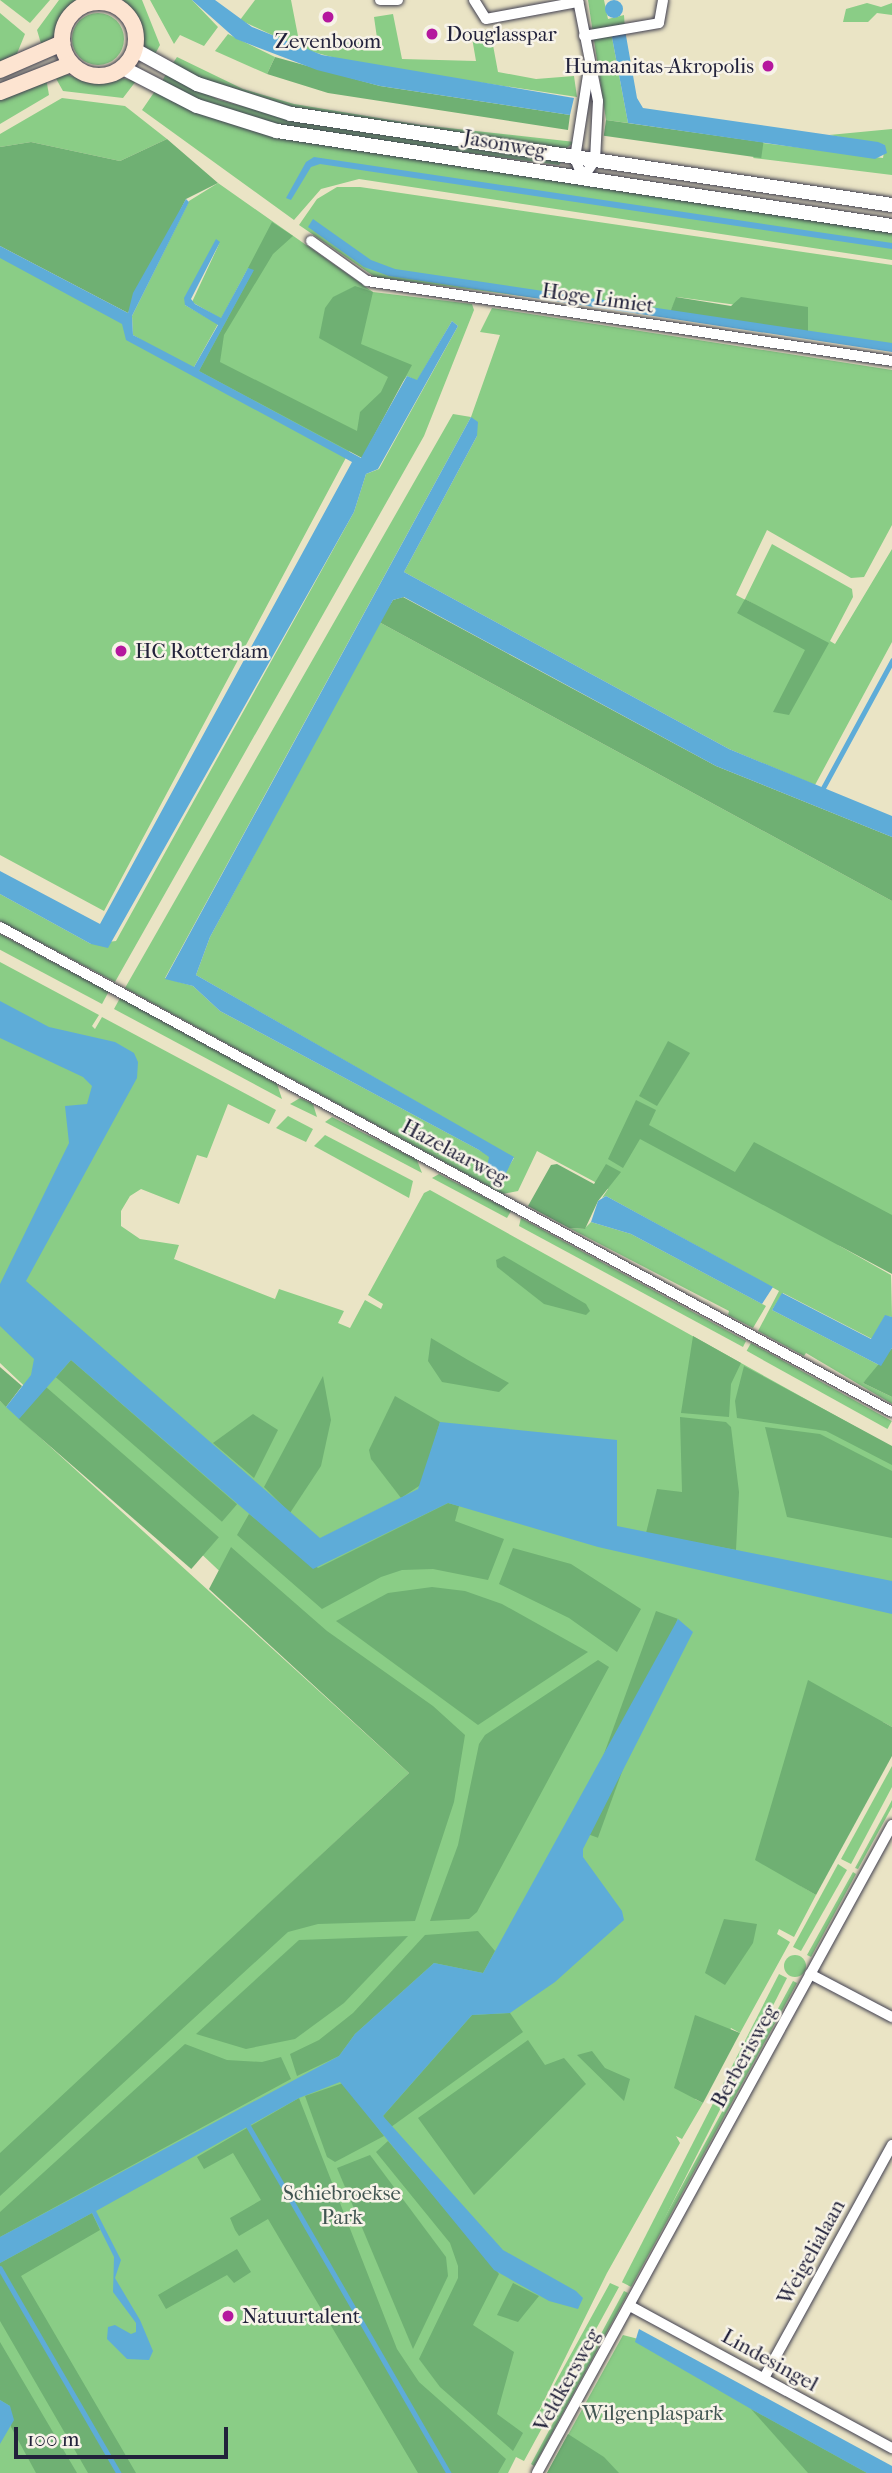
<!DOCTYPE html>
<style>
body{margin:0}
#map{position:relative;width:892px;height:2473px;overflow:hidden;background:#eae4c5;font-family:"IM FELL French Canon",serif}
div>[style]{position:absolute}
.green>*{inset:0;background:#8acd86;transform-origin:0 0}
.round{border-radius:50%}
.forest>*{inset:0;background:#6fb073;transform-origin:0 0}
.water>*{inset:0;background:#5eacd8}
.stream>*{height:4.5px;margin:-2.25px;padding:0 2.25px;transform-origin:2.25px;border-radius:2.25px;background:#5eacd8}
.roads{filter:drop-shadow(0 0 2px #403f50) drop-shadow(0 0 2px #403f50)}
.minor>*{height:10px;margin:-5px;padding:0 5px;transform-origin:5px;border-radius:5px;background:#fff}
.tertiary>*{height:14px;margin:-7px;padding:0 7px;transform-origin:7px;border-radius:7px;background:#fff}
.secondary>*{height:16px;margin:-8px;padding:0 8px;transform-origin:8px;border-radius:8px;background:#fde4d1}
.secondary>.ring{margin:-8px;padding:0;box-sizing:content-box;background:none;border:16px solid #fde4d1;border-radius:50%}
.dots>*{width:19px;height:19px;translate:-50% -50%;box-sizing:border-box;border:4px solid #f7f3e8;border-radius:50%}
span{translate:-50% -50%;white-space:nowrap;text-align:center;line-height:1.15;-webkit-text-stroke:5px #f7f3e8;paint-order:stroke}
.poi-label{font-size:21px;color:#22223b}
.left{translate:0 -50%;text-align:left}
.right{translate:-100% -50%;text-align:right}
.street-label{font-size:21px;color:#22223b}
.park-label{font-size:21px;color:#415552}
.scale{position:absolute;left:14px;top:2427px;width:214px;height:32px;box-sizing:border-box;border:4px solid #22223b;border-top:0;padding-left:9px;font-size:21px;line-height:24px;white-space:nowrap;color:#22223b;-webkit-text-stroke:5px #f7f3e8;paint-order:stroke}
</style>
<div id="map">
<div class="green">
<div style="clip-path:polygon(0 0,50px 0,30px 23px)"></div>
<div style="clip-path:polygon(59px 0,82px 0,65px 12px,53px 38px,42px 47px,37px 30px)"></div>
<div style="clip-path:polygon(123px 0,142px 0,160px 45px,154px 56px,144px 46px,137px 21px)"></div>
<div style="clip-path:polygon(150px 0,192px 0,218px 27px,204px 46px,180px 35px,174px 44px)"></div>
<div style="clip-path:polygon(255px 0,291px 0,298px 36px,332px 41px,377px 38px,374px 17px,393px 14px,402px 59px,476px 61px,471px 32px,490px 29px,498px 72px,536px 79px,574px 76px,577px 97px,358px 64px,302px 49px,240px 20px)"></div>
<div style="clip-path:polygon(588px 0,604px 0,608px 19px,624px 15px,625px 30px,611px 32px,628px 123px,606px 120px)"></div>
<div style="clip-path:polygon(867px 3px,881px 7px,892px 3px,892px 15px,877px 13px,868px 22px,843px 22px,846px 9px)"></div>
<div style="clip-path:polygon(0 13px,25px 34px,16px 56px,0 63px)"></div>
<div class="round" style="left:72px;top:13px;width:52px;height:52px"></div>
<div style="clip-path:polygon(228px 34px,275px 57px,267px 74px,215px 51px)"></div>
<div style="clip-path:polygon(177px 57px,243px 89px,294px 104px,421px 125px,575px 142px,565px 149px,292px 108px,198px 79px,171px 66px)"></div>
<div style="clip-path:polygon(61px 73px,93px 82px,122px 78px,136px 81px,123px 98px,63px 91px,54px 75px)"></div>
<div style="clip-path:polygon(166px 74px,219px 100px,287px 118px,562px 161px,559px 165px,284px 128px,215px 109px,161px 83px)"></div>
<div style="clip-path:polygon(46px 78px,49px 95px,0 124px,0 98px)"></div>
<div style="clip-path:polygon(155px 91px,253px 131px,892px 229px,892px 260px,359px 179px,321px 189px,294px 220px,142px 110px)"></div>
<div style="clip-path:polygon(62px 98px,125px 106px,167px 139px,120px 161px,31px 142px,0 147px,0 134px)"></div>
<div style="clip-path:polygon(892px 129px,892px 175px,753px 158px,763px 143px,883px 158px,885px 145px,829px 135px)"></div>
<div style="clip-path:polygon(evenodd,218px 183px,373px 292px,472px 304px,474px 310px,424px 436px,115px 982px,0 921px,0 894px,91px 944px,116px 941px,354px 512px,366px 474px,379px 469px,458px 326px,452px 321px,417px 381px,407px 376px,349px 452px,104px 911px,0 855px,0 252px,127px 321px,131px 336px,158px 350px,133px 335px,132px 316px,189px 201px,218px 183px,220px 242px,192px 302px,221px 319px,248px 268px,199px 370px,194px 367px,218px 324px,185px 305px,220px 242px)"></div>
<div style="clip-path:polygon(337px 187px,360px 187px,892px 265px,892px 348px,808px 336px,737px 305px,677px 297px,669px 315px,375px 277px,299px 225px,317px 199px)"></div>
<div style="clip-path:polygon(492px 308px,892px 370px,892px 525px,864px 577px,851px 578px,767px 530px,736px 595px,757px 606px,745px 599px,772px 544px,852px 589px,853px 597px,830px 641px,835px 644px,892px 549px,892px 642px,815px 785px,729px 749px,404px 572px,477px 436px,471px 417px,165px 978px,193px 986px,220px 1011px,509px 1166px,514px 1158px,196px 975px,210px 937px,379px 622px,892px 901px,892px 1263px,838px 1245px,891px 1275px,892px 1317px,885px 1316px,872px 1339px,783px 1293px,772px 1310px,881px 1366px,863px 1383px,892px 1397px,892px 1404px,806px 1353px,804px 1356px,758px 1331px,779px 1291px,606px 1196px,602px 1198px,608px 1189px,537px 1151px,518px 1191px,503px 1194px,125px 988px,453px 414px,471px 417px,500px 335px,480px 332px)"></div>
<div style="left:0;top:934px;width:123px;height:14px;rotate:28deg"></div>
<div style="clip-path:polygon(0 962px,99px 1015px,92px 1026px,95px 1029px,102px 1017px,276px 1110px,269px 1124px,228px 1104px,207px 1158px,197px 1155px,179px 1204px,141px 1189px,130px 1196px,121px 1211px,121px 1226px,140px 1239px,179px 1245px,174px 1259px,275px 1299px,279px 1289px,344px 1311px,338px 1323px,350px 1328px,365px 1300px,381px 1309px,383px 1304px,368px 1295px,424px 1193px,430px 1190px,892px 1447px,892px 1727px,883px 1722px,801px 1886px,816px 1895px,794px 1937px,779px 1929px,777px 1934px,790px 1942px,740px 2033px,731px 2028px,695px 2099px,703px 2103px,682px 2139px,676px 2136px,680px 2143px,607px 2273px,531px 2427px,610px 2283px,619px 2287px,524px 2461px,516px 2457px,508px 2473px,0 2473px,0 1401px,409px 1773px,57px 2102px,425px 1766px,0 1363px)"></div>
<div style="clip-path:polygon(120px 998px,277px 1084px,282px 1099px,114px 1009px)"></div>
<div style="clip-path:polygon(300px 1098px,313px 1104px,317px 1117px,290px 1104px)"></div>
<div style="clip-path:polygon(288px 1116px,313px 1129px,306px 1142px,276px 1128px)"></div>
<div style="clip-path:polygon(332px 1117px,417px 1160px,422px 1173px,325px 1122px)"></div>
<div style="clip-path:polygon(325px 1135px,413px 1181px,409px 1198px,314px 1146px)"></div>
<div style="clip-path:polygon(439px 1174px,511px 1211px,507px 1218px,432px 1178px)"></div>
<div style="clip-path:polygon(521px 1218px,746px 1341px,743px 1347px,519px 1226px)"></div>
<div style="clip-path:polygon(591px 1222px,631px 1234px,766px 1306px,753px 1328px,728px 1315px,729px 1311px,569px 1228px,584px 1229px)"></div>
<div style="left:751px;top:1343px;width:161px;height:9px;rotate:29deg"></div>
<div style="clip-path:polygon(892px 1766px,892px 1787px,851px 1864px,841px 1859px)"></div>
<div style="clip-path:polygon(892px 1800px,892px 1807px,858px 1869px,855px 1868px)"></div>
<div style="clip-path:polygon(838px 1864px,847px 1870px,801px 1951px,793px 1947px)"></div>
<div style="clip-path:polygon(853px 1872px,856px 1874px,811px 1957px,807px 1955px)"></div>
<div class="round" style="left:784px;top:1955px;width:22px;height:22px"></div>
<div style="left:779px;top:1974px;width:9px;height:346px;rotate:27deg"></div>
<div style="clip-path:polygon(793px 1981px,797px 1983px,631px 2287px,628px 2285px)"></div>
<div style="clip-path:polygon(624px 2291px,628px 2293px,534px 2466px,531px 2464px)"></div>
<div style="clip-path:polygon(623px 2335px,646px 2341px,890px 2473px,547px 2473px)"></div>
</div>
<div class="forest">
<div style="clip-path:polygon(275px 57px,380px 86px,570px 115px,568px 130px,328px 93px,267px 74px)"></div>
<div style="left:606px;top:120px;width:159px;height:16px;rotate:8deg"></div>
<div style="clip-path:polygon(167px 139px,218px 183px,186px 199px,128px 313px,0 246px,0 147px,31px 142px,120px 161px)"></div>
<div style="clip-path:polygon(272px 222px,293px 236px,273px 254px,224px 335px,220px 362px,357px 431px,360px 412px,381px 392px,388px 377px,319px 338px,325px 308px,333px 297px,355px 286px,373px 292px,361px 344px,412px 365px,362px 458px,199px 371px,253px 271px,248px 268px)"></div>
<div style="clip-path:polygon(676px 297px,731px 306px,741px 297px,808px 307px,808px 336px,669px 315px)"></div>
<div style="clip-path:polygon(403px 597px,716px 766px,892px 837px,892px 901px,379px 622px,393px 600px)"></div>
<div style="clip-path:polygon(745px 599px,829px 643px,789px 715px,773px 712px,805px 650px,737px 613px)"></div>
<div style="clip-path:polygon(668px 1041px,690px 1053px,657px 1106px,639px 1096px)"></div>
<div style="clip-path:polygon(636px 1100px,656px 1110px,649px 1125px,735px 1172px,754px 1142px,892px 1215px,892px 1274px,640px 1139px,623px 1168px,608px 1159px)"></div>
<div style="clip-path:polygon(557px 1164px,594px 1184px,606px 1164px,621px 1172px,598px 1201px,585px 1229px,569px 1228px,528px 1206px,551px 1165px)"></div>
<div style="clip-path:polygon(504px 1256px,586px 1304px,590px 1311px,586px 1315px,544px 1304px,497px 1267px,496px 1260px)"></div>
<div style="clip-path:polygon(693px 1336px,741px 1363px,731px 1384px,729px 1417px,681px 1413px)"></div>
<div style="clip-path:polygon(431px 1338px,468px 1360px,509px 1383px,499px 1392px,442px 1382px,428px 1361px)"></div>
<div style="clip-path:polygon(892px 1348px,892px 1397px,863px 1383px)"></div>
<div style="left:71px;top:1360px;width:220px;height:23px;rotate:41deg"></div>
<div style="clip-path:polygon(744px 1366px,892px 1446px,892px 1465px,826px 1431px,737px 1418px,735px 1401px)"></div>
<div style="clip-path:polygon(0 1367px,22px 1386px,6px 1407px,0 1401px)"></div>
<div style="clip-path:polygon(323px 1376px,331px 1420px,321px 1466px,290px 1513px,264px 1487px)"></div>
<div style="left:46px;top:1387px;width:229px;height:42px;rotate:41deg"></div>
<div style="clip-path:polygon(395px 1396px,440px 1422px,422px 1484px,401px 1498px,371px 1459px,369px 1450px)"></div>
<div style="clip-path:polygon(253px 1414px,278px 1430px,254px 1478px,213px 1443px)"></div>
<div style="clip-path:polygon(680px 1417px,726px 1422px,731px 1427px,739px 1492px,736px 1550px,646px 1533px,657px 1489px,682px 1492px)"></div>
<div style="clip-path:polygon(765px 1427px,820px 1434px,892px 1471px,892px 1538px,787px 1517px)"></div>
<div style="clip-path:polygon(448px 1503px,459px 1506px,455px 1521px,504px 1539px,488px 1580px,433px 1569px,402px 1570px,381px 1577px,322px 1609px,237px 1535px,249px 1514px,318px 1568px)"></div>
<div style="clip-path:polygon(231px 1547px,327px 1631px,433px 1706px,465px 1735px,454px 1802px,415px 1921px,318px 1924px,288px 1932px,0 2196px,0 2153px,409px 1773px,209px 1589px)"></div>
<div style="clip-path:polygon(513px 1548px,571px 1564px,641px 1609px,617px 1652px,569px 1618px,499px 1584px)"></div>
<div style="clip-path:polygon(432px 1587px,465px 1591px,502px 1604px,588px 1652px,478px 1725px,336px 1621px,388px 1593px)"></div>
<div style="left:656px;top:1611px;width:23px;height:233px;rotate:20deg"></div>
<div style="clip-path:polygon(598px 1660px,609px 1667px,477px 1912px,469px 1919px,430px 1921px,458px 1845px,479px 1744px,485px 1735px)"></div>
<div style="clip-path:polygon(808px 1680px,892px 1727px,892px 1756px,816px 1895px,755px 1860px)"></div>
<div style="clip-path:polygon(724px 1919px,757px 1924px,753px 1943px,725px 1985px,705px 1973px)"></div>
<div style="clip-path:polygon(478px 1931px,495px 1951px,483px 1973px,434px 1963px,355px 2034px,339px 2056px,297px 2076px,290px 2054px,319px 2040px,353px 2013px,425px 1935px)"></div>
<div style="clip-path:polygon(408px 1936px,344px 2003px,295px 2039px,246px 2049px,196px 2034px,299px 1940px)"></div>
<div style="clip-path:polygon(510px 2013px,523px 2032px,391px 2127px,383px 2116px,472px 2015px)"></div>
<div style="clip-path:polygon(695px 2015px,740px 2033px,703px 2103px,674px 2088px)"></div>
<div style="clip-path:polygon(528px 2040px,545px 2065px,564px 2058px,586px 2084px,474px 2195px,418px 2118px)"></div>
<div style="clip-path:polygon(185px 2044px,227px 2060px,262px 2062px,281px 2057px,291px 2079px,0 2237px,0 2212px)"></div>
<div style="clip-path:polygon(592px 2051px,605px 2068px,630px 2079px,624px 2101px,577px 2055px)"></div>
<div style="clip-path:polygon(343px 2083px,384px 2136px,335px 2162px,327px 2157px,305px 2096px)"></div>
<div style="clip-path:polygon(299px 2098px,397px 2349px,419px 2382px,506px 2459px,498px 2473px,418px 2473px,268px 2219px,239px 2236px,235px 2230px,230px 2218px,261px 2200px,233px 2153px,204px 2169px,197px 2157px)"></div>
<div style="clip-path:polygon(388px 2141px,499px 2274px,473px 2325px,514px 2352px,497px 2414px,523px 2433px,513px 2451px,440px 2387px,419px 2359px,458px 2278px,458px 2266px,450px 2243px,376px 2152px)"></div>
<div style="clip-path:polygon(370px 2155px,446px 2257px,448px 2276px,413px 2349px,337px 2168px)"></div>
<div style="clip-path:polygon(92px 2213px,100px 2230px,21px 2276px,136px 2473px,88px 2473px,0 2321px,0 2263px)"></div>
<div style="clip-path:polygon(237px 2249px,251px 2272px,234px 2283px,227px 2275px,166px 2309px,158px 2295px)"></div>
<div style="clip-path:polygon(513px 2283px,539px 2296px,518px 2322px,497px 2315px)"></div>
<div style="clip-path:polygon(0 2342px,77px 2473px,36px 2473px,11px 2427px,10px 2406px,0 2400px)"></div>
<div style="clip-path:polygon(751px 2409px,867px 2473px,808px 2473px)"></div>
<div style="clip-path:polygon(568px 2434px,604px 2457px,619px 2473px,547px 2473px)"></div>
</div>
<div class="water">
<div class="round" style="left:605px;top:0;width:18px;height:18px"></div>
<div style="clip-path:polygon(192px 0,215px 0,252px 27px,322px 55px,574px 98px,570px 115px,380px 86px,317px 70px,236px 39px)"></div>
<div style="clip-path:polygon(625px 30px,637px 98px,643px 108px,878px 142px,885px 145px,887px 153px,875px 159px,628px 123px,611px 32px)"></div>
<div style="clip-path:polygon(314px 157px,892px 243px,892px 249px,320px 164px,311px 167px,291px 200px,286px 198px,306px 162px)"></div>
<div style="clip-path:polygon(186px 199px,189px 202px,132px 316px,133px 335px,194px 367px,218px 325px,185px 305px,184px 298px,216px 239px,220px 242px,191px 299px,195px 304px,221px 318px,248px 268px,254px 270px,199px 371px,361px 458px,407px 376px,417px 380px,452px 321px,458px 326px,378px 469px,366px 474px,354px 512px,108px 948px,91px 944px,0 894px,0 871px,100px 924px,352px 462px,126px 340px,122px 324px,0 258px,0 246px,128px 313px,133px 293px)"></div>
<div style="clip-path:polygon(313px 219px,371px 260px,395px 269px,892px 343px,892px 352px,389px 276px,364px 267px,308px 227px)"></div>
<div style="clip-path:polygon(471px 417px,478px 422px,477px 436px,404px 572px,729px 749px,892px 816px,892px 837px,716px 766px,404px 597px,393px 600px,210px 937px,196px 975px,514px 1157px,504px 1177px,487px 1167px,489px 1157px,479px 1150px,220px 1011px,193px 986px,165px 979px)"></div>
<div style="clip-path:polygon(0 1001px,49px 1027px,115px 1042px,134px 1053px,138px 1062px,137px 1078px,26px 1281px,320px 1538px,418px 1489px,440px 1422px,617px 1440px,617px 1526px,892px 1581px,892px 1614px,598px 1547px,448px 1503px,313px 1569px,71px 1360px,19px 1419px,6px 1407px,31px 1375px,34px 1359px,0 1326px,0 1284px,69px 1143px,65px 1106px,87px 1104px,92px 1086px,83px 1077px,0 1038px)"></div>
<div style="clip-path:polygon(606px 1196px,773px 1287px,762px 1304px,631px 1234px,591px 1222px,598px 1201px)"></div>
<div style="clip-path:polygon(782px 1293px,871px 1339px,885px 1315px,892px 1317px,892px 1348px,881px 1366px,772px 1310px)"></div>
<div style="clip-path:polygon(678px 1619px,693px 1632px,583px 1849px,583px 1857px,622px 1911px,624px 1920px,555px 1982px,510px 2013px,472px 2015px,383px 2116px,503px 2250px,576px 2291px,583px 2298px,578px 2309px,549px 2301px,494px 2270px,340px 2082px,299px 2098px,96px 2211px,121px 2260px,115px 2278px,140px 2320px,153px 2351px,149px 2360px,127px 2359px,107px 2339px,108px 2327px,115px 2325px,131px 2334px,136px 2332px,136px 2323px,113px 2292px,114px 2257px,92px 2213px,0 2263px,0 2237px,339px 2056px,355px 2034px,434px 1963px,483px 1973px)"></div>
<div style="clip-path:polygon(639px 2329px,892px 2466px,892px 2473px,867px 2473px,751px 2409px,635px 2342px)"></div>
<div style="clip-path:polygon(0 2400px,10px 2406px,14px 2420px,0 2444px)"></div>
</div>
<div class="stream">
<div style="left:823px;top:788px;width:145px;rotate:-61.5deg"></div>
<div style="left:248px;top:2125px;width:402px;rotate:60deg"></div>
<div style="left:0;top:2268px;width:237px;rotate:59.9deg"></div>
</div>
<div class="roads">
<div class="minor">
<div style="left:380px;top:0;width:18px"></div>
<div style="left:474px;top:0;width:22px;rotate:58deg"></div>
<div style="left:486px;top:19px;width:94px;rotate:-10.5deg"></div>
<div style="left:578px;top:0;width:103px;rotate:78.8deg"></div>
<div style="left:598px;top:101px;width:59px;rotate:92.9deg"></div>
<div style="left:595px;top:160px;width:22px;rotate:124deg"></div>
<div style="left:584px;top:36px;width:76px;rotate:-9.8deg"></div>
<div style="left:659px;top:23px;width:23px;rotate:-80deg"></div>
<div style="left:583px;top:178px;width:22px;rotate:-112deg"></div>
<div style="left:575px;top:158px;width:84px;rotate:-81.1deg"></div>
<div style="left:311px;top:241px;width:69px;rotate:35.5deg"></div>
<div style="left:367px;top:281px;width:531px;rotate:8.66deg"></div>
<div style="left:0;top:927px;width:1015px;rotate:28.53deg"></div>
<div style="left:810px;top:1974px;width:93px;rotate:27.7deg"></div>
<div style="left:630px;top:2306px;width:298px;rotate:28.5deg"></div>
<div style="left:764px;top:2378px;width:266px;rotate:-61.2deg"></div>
<div style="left:537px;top:2473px;width:739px;rotate:-61.28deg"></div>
</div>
<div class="tertiary">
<div style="left:135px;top:50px;width:71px;rotate:28.7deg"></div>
<div style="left:197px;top:84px;width:99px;rotate:17.7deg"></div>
<div style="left:291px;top:114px;width:608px;rotate:8.61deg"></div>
<div style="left:123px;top:68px;width:83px;rotate:27.2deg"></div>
<div style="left:197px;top:106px;width:84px;rotate:17.4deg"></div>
<div style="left:277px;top:131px;width:622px;rotate:8.78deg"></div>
</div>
<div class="secondary">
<div class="ring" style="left:62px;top:2px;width:58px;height:58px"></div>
<div style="left:0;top:70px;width:68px;rotate:-23.5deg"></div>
<div style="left:0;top:92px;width:76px;rotate:-21.5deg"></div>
</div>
</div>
<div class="dots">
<div style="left:328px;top:17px;background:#b5179e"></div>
<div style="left:432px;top:34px;background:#b5179e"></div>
<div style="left:768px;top:66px;background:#b5179e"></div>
<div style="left:121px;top:651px;background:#b5179e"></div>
<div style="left:228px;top:2316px;background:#b5179e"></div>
</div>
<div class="poi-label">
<span class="left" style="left:446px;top:34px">Douglasspar</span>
<span style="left:328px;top:41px">Zevenboom</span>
<span class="right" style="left:754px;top:66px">Humanitas-Akropolis</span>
<span class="left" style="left:135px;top:651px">HC Rotterdam</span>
<span class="left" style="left:242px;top:2316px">Natuurtalent</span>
</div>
<div class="street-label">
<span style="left:505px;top:144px;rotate:10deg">Jasonweg</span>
<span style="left:598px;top:298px;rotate:8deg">Hoge Limiet</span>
<span style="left:455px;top:1152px;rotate:28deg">Hazelaarweg</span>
<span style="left:744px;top:2056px;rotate:-61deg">Berberisweg</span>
<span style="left:811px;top:2252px;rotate:-61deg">Weigelialaan</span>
<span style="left:770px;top:2360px;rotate:29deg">Lindesingel</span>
<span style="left:567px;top:2380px;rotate:-61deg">Veldkersweg</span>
</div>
<div class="park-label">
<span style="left:342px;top:2205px">Schiebroekse<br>Park</span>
<span style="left:653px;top:2413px">Wilgenplaspark</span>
</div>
<div class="scale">100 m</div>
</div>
